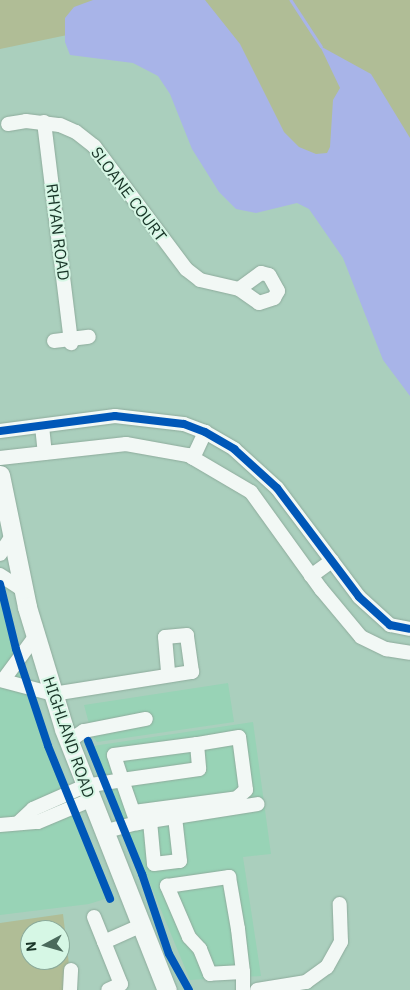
<!DOCTYPE html>
<style>
body{margin:0}
#map{position:relative;width:410px;height:990px;overflow:hidden;background:#aacfbd;font-family:"IBM Plex Sans",sans-serif}
div>[style]{position:absolute}
.built>*{inset:0;background:#98d3b6}
.green>*{inset:0;background:#b0bd96}
.water>*{inset:0;background:#a8b4e8}
.stream>*{height:2.5px;margin:-1.25px;padding:0 1.25px;transform-origin:1.25px;border-radius:1.25px;background:#a8b4e8}
.roads{filter:drop-shadow(0 0 1px #8eab9c) drop-shadow(0 0 1px #8eab9c)}
.minor>*{height:14px;margin:-7px;padding:0 7px;transform-origin:7px;border-radius:7px;background:#f2f8f5}
.highway>*{height:19px;margin:-9.5px;padding:0 9.5px;transform-origin:9.5px;border-radius:9.5px;background:#f2f8f5}
.cycleway>*{height:8px;margin:-4px;padding:0 4px;transform-origin:4px;border-radius:4px;background:#0057b8}
span{translate:-50% -50%;white-space:nowrap;text-align:center;line-height:1.15;-webkit-text-stroke:4px #d6f7e5;paint-order:stroke}
.street-label{font-size:16px;color:#183427}
.north{position:absolute;left:20px;top:920px;width:50px;height:50px;box-sizing:border-box;background:#d6f7e5;border:1px solid #8aa999;border-radius:50%;rotate:264deg;font-size:14px;font-weight:700;line-height:20px;text-align:center;color:#183427}
.north::after{content:'';display:block;margin:auto;width:18px;height:22px;background:#4b6a5c;clip-path:polygon(50% 0,100% 100%,50% 72%,0 100%)}
</style>
<div id="map">
<div class="built">
<div style="clip-path:polygon(0 565px,11px 628px,75px 816px,108px 898px,89px 904px,0 915px)"></div>
<div style="clip-path:polygon(228px 683px,234px 722px,97px 742px,92px 735px,84px 705px)"></div>
<div style="clip-path:polygon(253px 722px,271px 854px,243px 857px,261px 976px,190px 980px,93px 746px)"></div>
</div>
<div class="green">
<div style="clip-path:polygon(0 0,186px 0,77px 33px,0 49px)"></div>
<div style="clip-path:polygon(187px 0,410px 0,410px 184px,281px 155px)"></div>
<div style="clip-path:polygon(evenodd,63px 914px,72px 990px,0 990px,0 923px,63px 914px,30px 930px,60px 930px,60px 960px,30px 960px,30px 930px)"></div>
</div>
<div class="water">
<div style="clip-path:polygon(93px 0,205px 0,240px 44px,284px 132px,299px 147px,316px 154px,327px 153px,330px 147px,333px 100px,340px 88px,320px 46px,371px 74px,410px 138px,410px 396px,383px 360px,343px 258px,309px 209px,297px 203px,256px 213px,236px 209px,219px 192px,192px 149px,170px 94px,158px 76px,133px 63px,70px 55px,65px 42px,65px 18px,74px 7px)"></div>
</div>
<div class="stream">
<div style="left:291px;top:0;width:55px;rotate:56.9deg"></div>
</div>
<div class="roads">
<div class="minor">
<div style="left:44px;top:122px;width:223px;rotate:83deg"></div>
<div style="left:8px;top:124px;width:18px;rotate:-9deg"></div>
<div style="left:26px;top:121px;width:34px;rotate:7deg"></div>
<div style="left:60px;top:125px;width:17px;rotate:24deg"></div>
<div style="left:76px;top:132px;width:23px;rotate:38deg"></div>
<div style="left:94px;top:146px;width:154px;rotate:53.2deg"></div>
<div style="left:186px;top:269px;width:18px;rotate:38deg"></div>
<div style="left:200px;top:280px;width:40px;rotate:13deg"></div>
<div style="left:239px;top:289px;width:24px;rotate:35deg"></div>
<div style="left:259px;top:303px;width:16px;rotate:-18deg"></div>
<div style="left:274px;top:298px;width:8px;rotate:-60deg"></div>
<div style="left:278px;top:291px;width:18px;rotate:-119deg"></div>
<div style="left:269px;top:275px;width:8px;rotate:-166deg"></div>
<div style="left:261px;top:273px;width:27px;rotate:144deg"></div>
<div style="left:54px;top:341px;width:35px;rotate:-7deg"></div>
<div style="left:42px;top:426px;width:27px;rotate:84deg"></div>
<div style="left:0;top:431px;width:116px;rotate:-7.4deg"></div>
<div style="left:115px;top:416px;width:69px;rotate:6.6deg"></div>
<div style="left:184px;top:424px;width:22px;rotate:21deg"></div>
<div style="left:205px;top:432px;width:34px;rotate:30deg"></div>
<div style="left:234px;top:449px;width:58px;rotate:42.2deg"></div>
<div style="left:277px;top:488px;width:136px;rotate:53deg"></div>
<div style="left:359px;top:597px;width:42px;rotate:42.1deg"></div>
<div style="left:390px;top:625px;width:20px;rotate:11deg"></div>
<div style="left:0;top:458px;width:127px;rotate:-6.3deg"></div>
<div style="left:126px;top:444px;width:63px;rotate:10.1deg"></div>
<div style="left:188px;top:455px;width:73px;rotate:30.4deg"></div>
<div style="left:251px;top:492px;width:120px;rotate:54.2deg"></div>
<div style="left:321px;top:589px;width:62px;rotate:50.2deg"></div>
<div style="left:361px;top:637px;width:28px;rotate:26deg"></div>
<div style="left:386px;top:649px;width:24px;rotate:9deg"></div>
<div style="left:193px;top:458px;width:29px;rotate:-65deg"></div>
<div style="left:0;top:554px;width:22px;rotate:-56deg"></div>
<div style="left:0;top:575px;width:27px;rotate:33deg"></div>
<div style="left:311px;top:576px;width:26px;rotate:-36deg"></div>
<div style="left:4px;top:679px;width:52px;rotate:-53.6deg"></div>
<div style="left:0;top:680px;width:55px;rotate:14.8deg"></div>
<div style="left:53px;top:694px;width:141px;rotate:-9deg"></div>
<div style="left:192px;top:672px;width:37px;rotate:-98deg"></div>
<div style="left:187px;top:635px;width:22px;rotate:175deg"></div>
<div style="left:165px;top:637px;width:38px;rotate:85deg"></div>
<div style="left:68px;top:742px;width:19px;rotate:-35deg"></div>
<div style="left:84px;top:731px;width:63px;rotate:-11deg"></div>
<div style="left:134px;top:812px;width:104px;rotate:-7.7deg"></div>
<div style="left:237px;top:798px;width:12px;rotate:-42deg"></div>
<div style="left:246px;top:790px;width:53px;rotate:-97.5deg"></div>
<div style="left:239px;top:737px;width:43px;rotate:170.5deg"></div>
<div style="left:150px;top:821px;width:43px;rotate:84.7deg"></div>
<div style="left:154px;top:864px;width:26px;rotate:-7deg"></div>
<div style="left:180px;top:861px;width:44px;rotate:-96.5deg"></div>
<div style="left:19px;top:822px;width:19px;rotate:-43deg"></div>
<div style="left:33px;top:809px;width:57px;rotate:-23.9deg"></div>
<div style="left:85px;top:786px;width:37px;rotate:-9deg"></div>
<div style="left:122px;top:780px;width:26px;rotate:-108deg"></div>
<div style="left:114px;top:755px;width:84px;rotate:-7.5deg"></div>
<div style="left:197px;top:744px;width:25px;rotate:85deg"></div>
<div style="left:199px;top:769px;width:78px;rotate:171.9deg"></div>
<div style="left:122px;top:780px;width:46px;rotate:70.8deg"></div>
<div style="left:0;top:825px;width:38px;rotate:-5deg"></div>
<div style="left:38px;top:822px;width:56px;rotate:-22.9deg"></div>
<div style="left:103px;top:832px;width:35px;rotate:-15deg"></div>
<div style="left:137px;top:823px;width:122px;rotate:-8.9deg"></div>
<div style="left:94px;top:917px;width:72px;rotate:68.1deg"></div>
<div style="left:121px;top:984px;width:14px;rotate:155deg"></div>
<div style="left:104px;top:942px;width:39px;rotate:-24deg"></div>
<div style="left:243px;top:972px;width:33px;rotate:177deg"></div>
<div style="left:210px;top:974px;width:27px;rotate:-112deg"></div>
<div style="left:200px;top:949px;width:16px;rotate:-133deg"></div>
<div style="left:189px;top:937px;width:56px;rotate:-113.3deg"></div>
<div style="left:167px;top:886px;width:63px;rotate:-8.3deg"></div>
<div style="left:229px;top:877px;width:53px;rotate:80.2deg"></div>
<div style="left:238px;top:929px;width:43px;rotate:83.4deg"></div>
<div style="left:243px;top:972px;width:18px;rotate:90deg"></div>
<div style="left:70px;top:990px;width:20px;rotate:-87deg"></div>
<div style="left:257px;top:990px;width:50px;rotate:-9.3deg"></div>
<div style="left:306px;top:982px;width:26px;rotate:-36deg"></div>
<div style="left:327px;top:967px;width:29px;rotate:-61deg"></div>
<div style="left:341px;top:942px;width:38px;rotate:-92deg"></div>
</div>
<div class="highway">
<div style="left:0;top:475px;width:135px;rotate:78.4deg"></div>
<div style="left:27px;top:607px;width:127px;rotate:73.1deg"></div>
<div style="left:64px;top:729px;width:281px;rotate:68.5deg"></div>
</div>
</div>
<div class="cycleway">
<div style="left:0;top:431px;width:116px;rotate:-7.4deg"></div>
<div style="left:115px;top:416px;width:69px;rotate:6.6deg"></div>
<div style="left:184px;top:424px;width:22px;rotate:21deg"></div>
<div style="left:205px;top:432px;width:34px;rotate:30deg"></div>
<div style="left:234px;top:449px;width:58px;rotate:42.2deg"></div>
<div style="left:277px;top:488px;width:136px;rotate:53deg"></div>
<div style="left:359px;top:597px;width:42px;rotate:42.1deg"></div>
<div style="left:390px;top:625px;width:20px;rotate:11deg"></div>
<div style="left:0;top:584px;width:67px;rotate:76.2deg"></div>
<div style="left:16px;top:649px;width:102px;rotate:71.7deg"></div>
<div style="left:48px;top:746px;width:165px;rotate:67.9deg"></div>
<div style="left:88px;top:741px;width:144px;rotate:67.9deg"></div>
<div style="left:142px;top:874px;width:84px;rotate:71.4deg"></div>
<div style="left:169px;top:954px;width:41px;rotate:60.9deg"></div>
</div>
<div class="street-label">
<span style="left:129px;top:194px;rotate:53deg">SLOANE COURT</span>
<span style="left:58px;top:232px;rotate:83deg">RHYAN ROAD</span>
<span style="left:69px;top:737px;rotate:71deg">HIGHLAND ROAD</span>
</div>
<div class="north">N</div>
</div>
